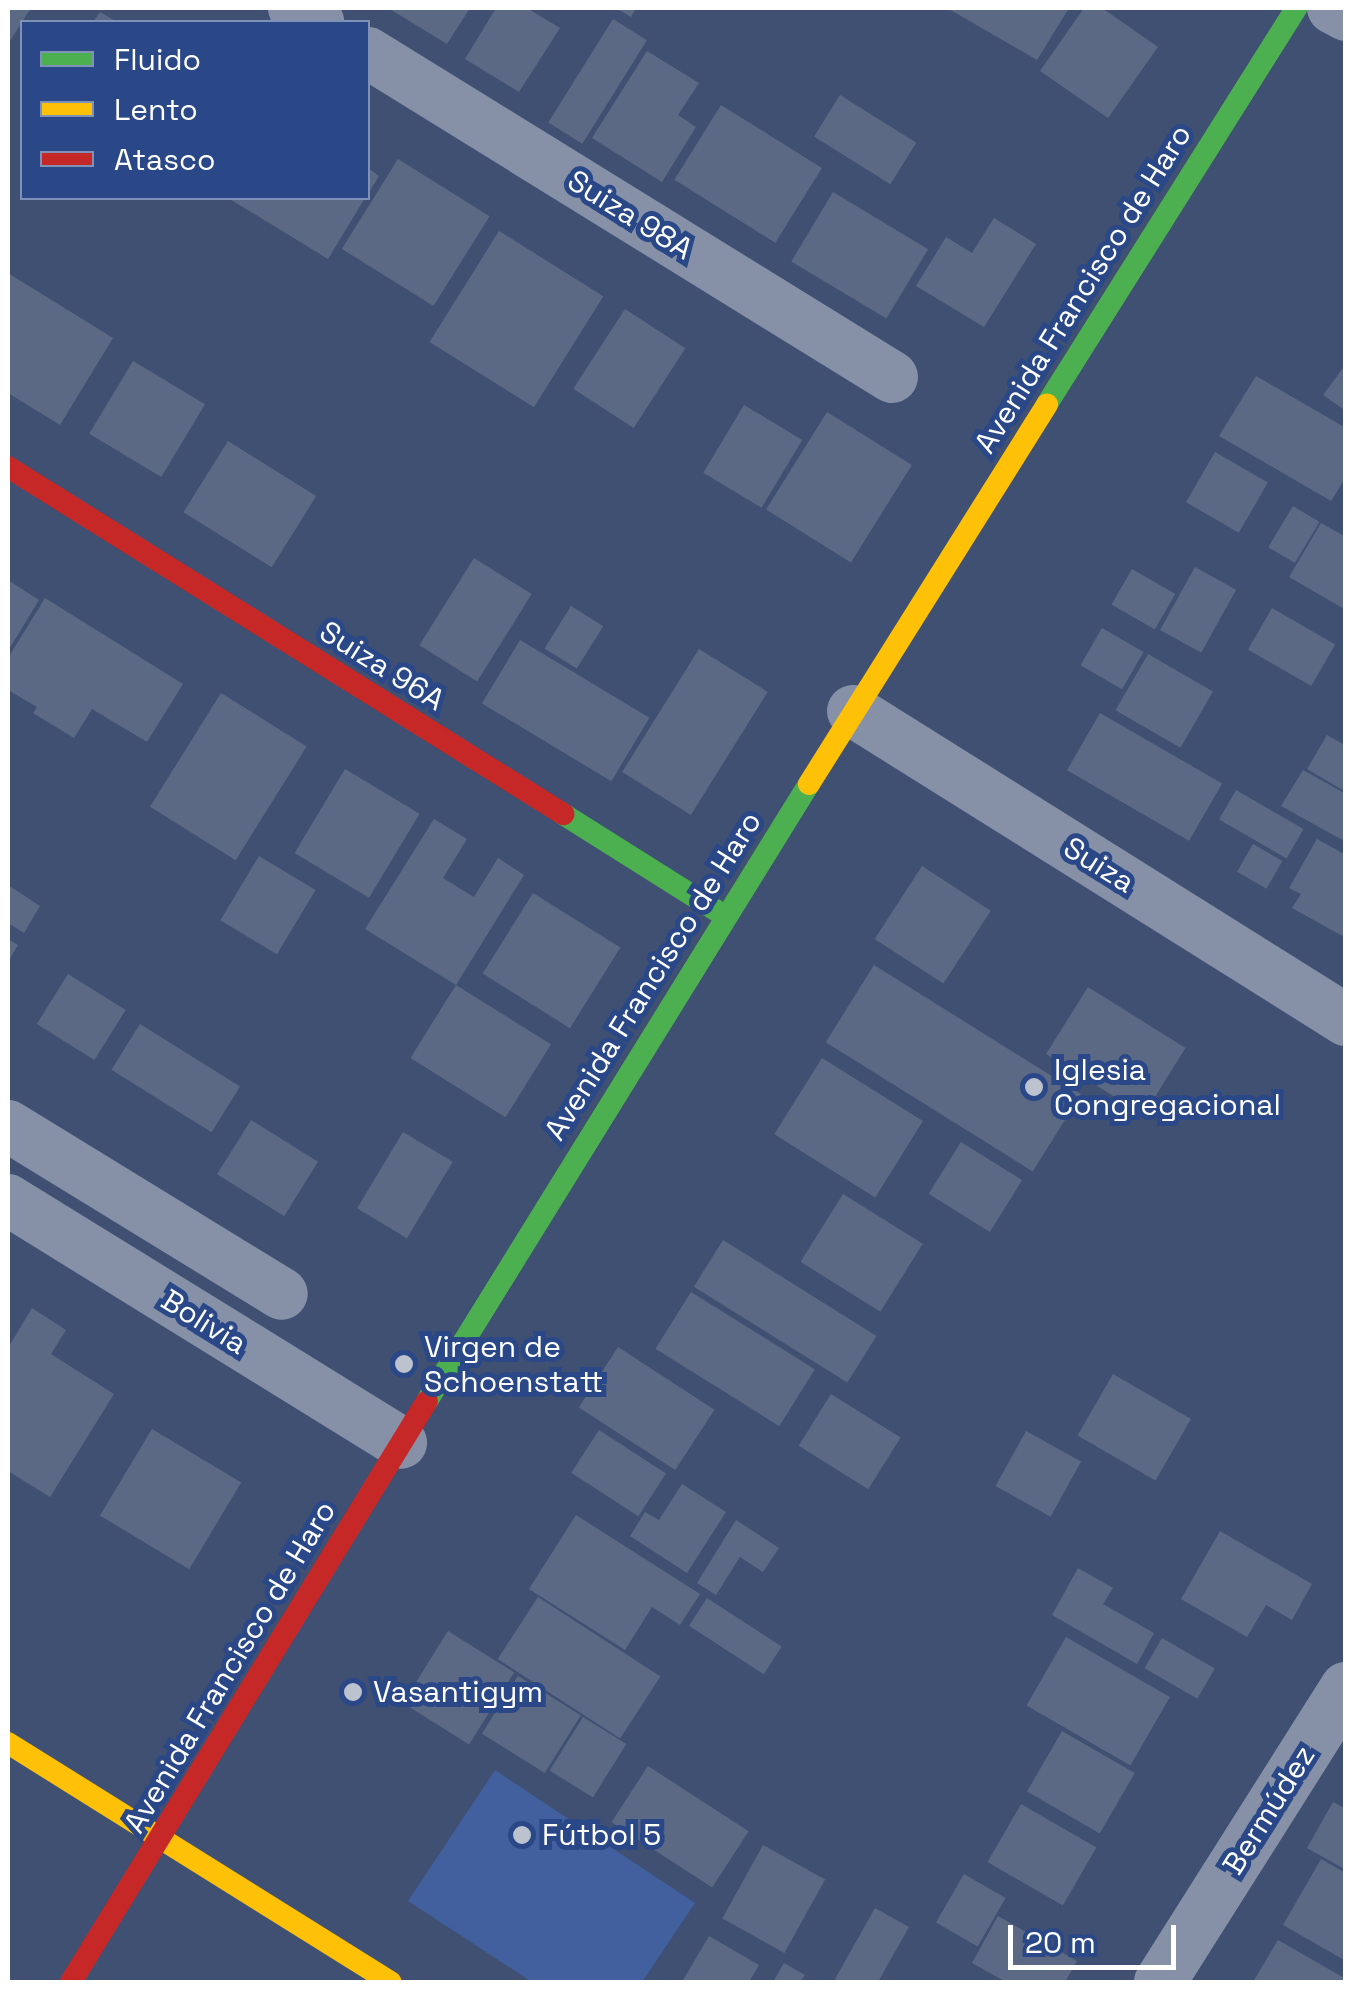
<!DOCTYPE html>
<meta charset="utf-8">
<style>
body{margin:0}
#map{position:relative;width:1353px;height:1990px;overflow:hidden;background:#3f5072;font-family:"Space Grotesk",sans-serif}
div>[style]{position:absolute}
.green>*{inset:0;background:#42609e}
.building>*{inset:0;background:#5c6984;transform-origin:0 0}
.street>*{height:52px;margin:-26px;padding:0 26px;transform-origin:26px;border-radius:26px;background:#8691a8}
.fast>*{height:22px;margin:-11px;padding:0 11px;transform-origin:11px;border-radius:11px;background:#4caf50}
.slow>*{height:22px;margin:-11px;padding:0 11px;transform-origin:11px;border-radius:11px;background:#ffc107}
.jam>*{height:22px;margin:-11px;padding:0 11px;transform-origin:11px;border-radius:11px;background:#c62828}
.dots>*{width:28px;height:28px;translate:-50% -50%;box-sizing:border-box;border:5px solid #2a4887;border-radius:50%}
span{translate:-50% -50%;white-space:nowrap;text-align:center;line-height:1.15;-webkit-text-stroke:10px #2a4887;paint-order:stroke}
.street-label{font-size:30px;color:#fff}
.poi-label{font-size:30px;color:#fff}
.left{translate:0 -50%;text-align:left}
.frame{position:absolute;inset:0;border:10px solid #fff;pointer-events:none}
.legend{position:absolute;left:20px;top:20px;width:350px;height:180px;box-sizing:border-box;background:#2a4887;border:2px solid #7f91b7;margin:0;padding:12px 18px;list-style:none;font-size:30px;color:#fff}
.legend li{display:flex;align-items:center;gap:20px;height:50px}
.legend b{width:50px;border:2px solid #7f91b7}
.scale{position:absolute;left:1008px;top:1925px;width:168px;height:45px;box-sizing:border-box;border:5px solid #fff;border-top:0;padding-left:12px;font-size:30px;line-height:35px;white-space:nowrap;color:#fff;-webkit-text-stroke:8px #2a4887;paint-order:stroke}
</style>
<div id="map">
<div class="green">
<div style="clip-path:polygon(495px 1770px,695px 1903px,642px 1982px,532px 1982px,408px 1901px)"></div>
</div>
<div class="building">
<div style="clip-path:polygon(8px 8px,31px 8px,8px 44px)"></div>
<div style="clip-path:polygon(388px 8px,470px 8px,447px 44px)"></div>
<div style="clip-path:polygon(496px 8px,527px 8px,560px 28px,519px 92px,465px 59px)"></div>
<div style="clip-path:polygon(616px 8px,636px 8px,631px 17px)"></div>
<div style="clip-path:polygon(947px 8px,1069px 8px,1037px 60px)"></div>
<div style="clip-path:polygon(1084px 8px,1102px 8px,1158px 47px,1108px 118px,1040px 71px)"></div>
<div style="clip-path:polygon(100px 12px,117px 22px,93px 22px)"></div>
<div style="left:613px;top:19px;width:40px;height:122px;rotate:32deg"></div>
<div style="clip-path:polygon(647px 51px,699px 83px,678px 115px,696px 127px,662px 182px,592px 138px)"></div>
<div style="left:840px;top:95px;width:90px;height:49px;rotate:32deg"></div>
<div style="left:721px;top:105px;width:119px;height:88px;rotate:32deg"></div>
<div style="left:398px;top:159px;width:108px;height:106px;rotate:32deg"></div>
<div style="clip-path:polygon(368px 168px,379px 176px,368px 194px)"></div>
<div style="left:833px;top:192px;width:111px;height:81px;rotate:31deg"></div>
<div style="clip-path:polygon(228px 198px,365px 198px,328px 259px)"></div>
<div style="clip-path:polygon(994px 218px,1036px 244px,984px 327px,916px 286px,946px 237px,972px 253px)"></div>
<div style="left:499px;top:231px;width:123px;height:131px;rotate:32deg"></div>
<div style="clip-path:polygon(8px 273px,113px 338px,60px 425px,8px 393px)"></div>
<div style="left:625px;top:309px;width:72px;height:95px;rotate:33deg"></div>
<div style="left:133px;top:361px;width:84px;height:85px;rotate:31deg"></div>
<div style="clip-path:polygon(1346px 364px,1346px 411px,1323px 395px)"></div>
<div style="clip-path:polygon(1256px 376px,1346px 428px,1346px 477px,1331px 501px,1219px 436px)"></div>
<div style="left:744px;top:405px;width:68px;height:79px;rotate:31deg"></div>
<div style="left:827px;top:412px;width:100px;height:115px;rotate:32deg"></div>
<div style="left:228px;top:441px;width:104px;height:84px;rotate:32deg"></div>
<div style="left:1215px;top:452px;width:61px;height:58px;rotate:30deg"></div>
<div style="left:1293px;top:506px;width:31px;height:48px;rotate:31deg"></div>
<div style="clip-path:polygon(1321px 523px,1346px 537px,1346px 610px,1289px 577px)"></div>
<div style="left:474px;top:558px;width:68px;height:103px;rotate:32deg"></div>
<div style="left:1195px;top:567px;width:47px;height:72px;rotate:29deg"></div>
<div style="left:1132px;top:569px;width:50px;height:41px;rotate:30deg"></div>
<div style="clip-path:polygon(8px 580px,39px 600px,8px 651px)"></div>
<div style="clip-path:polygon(45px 598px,183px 684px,147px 742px,92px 709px,74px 738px,33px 713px,37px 707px,8px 690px,8px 658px)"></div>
<div style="left:571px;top:606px;width:38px;height:50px;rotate:32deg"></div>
<div style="left:1272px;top:608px;width:73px;height:48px;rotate:30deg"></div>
<div style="left:1102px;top:628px;width:48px;height:43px;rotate:30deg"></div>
<div style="left:520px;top:640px;width:151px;height:74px;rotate:31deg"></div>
<div style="left:699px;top:649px;width:81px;height:145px;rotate:32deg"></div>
<div style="left:1148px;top:654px;width:75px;height:65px;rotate:30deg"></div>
<div style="left:221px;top:693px;width:101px;height:134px;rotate:32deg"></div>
<div style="left:1100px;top:713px;width:141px;height:66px;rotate:30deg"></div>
<div style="clip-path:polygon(1327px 735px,1346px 746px,1346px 792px,1307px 769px)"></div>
<div style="left:345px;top:769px;width:87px;height:98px;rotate:31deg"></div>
<div style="clip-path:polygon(1303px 770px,1346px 794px,1346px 842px,1281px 806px)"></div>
<div style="left:1236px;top:790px;width:78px;height:34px;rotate:30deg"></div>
<div style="clip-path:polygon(434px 819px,467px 839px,443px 878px,474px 897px,498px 858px,524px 875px,456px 985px,365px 929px)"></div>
<div style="clip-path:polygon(1317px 839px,1346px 855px,1346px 938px,1292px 908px,1301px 894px,1289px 888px)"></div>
<div style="left:1253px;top:844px;width:34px;height:32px;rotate:30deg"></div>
<div style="left:259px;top:856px;width:66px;height:75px;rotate:31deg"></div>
<div style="left:922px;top:866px;width:82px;height:87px;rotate:33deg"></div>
<div style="clip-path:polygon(8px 885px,40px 906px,24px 933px,8px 923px)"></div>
<div style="left:533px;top:893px;width:103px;height:95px;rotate:32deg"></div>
<div style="clip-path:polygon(8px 939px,18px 945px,8px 962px)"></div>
<div style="left:874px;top:965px;width:244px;height:91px;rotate:32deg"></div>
<div style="left:68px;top:974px;width:68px;height:59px;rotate:32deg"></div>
<div style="left:456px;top:985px;width:112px;height:86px;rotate:32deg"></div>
<div style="left:1088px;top:987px;width:115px;height:79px;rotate:32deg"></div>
<div style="left:140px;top:1024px;width:118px;height:54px;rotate:32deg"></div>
<div style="left:822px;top:1058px;width:119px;height:90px;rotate:32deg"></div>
<div style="left:251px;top:1120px;width:79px;height:64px;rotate:32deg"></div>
<div style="left:403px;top:1132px;width:58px;height:89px;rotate:31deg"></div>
<div style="left:961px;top:1142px;width:72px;height:61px;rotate:32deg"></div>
<div style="left:843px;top:1194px;width:94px;height:80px;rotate:32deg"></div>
<div style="left:723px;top:1240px;width:181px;height:55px;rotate:32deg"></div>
<div style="left:691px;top:1292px;width:146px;height:67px;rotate:32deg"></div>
<div style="clip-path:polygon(32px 1308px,66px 1330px,51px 1354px,114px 1394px,50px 1497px,8px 1471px,8px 1348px)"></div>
<div style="left:618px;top:1347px;width:115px;height:72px;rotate:33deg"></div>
<div style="left:1113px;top:1374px;width:90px;height:71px;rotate:30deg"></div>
<div style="left:831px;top:1394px;width:82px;height:61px;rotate:32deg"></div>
<div style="left:152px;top:1429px;width:104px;height:101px;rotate:31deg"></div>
<div style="left:599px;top:1430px;width:80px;height:51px;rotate:33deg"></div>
<div style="left:1026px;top:1431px;width:63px;height:63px;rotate:29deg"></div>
<div style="clip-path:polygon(682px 1484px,726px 1512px,687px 1573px,630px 1536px,645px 1512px,659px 1520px)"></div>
<div style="clip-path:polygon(576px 1515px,700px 1594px,680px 1625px,652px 1607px,625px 1650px,529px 1589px)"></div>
<div style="clip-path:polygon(736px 1520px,779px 1548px,763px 1572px,740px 1557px,716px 1595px,697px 1583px)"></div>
<div style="clip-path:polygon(1220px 1531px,1312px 1584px,1292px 1620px,1266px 1605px,1247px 1637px,1181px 1599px)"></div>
<div style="clip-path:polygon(1078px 1568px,1113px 1588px,1103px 1604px,1154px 1633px,1137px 1664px,1052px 1615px)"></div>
<div style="left:538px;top:1597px;width:146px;height:74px;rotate:33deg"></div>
<div style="left:707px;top:1598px;width:89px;height:33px;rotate:33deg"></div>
<div style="left:448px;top:1631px;width:78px;height:85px;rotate:32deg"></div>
<div style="left:1066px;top:1637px;width:120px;height:79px;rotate:30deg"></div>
<div style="left:1162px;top:1638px;width:61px;height:35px;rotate:30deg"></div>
<div style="left:518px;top:1676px;width:74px;height:68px;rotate:32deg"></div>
<div style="left:583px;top:1717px;width:51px;height:63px;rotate:32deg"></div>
<div style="left:1062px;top:1731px;width:84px;height:70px;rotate:30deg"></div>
<div style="left:648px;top:1766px;width:120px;height:67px;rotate:33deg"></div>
<div style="clip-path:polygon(1333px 1802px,1346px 1809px,1346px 1870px,1307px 1848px)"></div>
<div style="left:1021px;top:1804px;width:87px;height:67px;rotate:30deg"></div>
<div style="left:763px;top:1845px;width:71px;height:84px;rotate:29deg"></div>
<div style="clip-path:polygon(1321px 1859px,1346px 1873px,1346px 1961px,1283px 1925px)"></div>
<div style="left:964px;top:1874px;width:48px;height:56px;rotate:30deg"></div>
<div style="clip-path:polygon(875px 1908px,909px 1927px,878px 1982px,840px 1982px,835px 1979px)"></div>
<div style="clip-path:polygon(998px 1916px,1077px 1961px,1065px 1982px,1006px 1982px,972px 1963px)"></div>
<div style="clip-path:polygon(709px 1936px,759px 1965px,749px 1982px,682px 1982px)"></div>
<div style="clip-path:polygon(1278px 1940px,1346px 1979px,1346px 1982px,1253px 1982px)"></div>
<div style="clip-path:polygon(784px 1963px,805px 1975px,800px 1982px,773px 1982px)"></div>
</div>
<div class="street">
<div style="left:294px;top:8px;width:28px;rotate:30deg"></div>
<div style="left:1333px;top:8px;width:15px;rotate:28deg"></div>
<div style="left:368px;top:53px;width:616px;rotate:31.73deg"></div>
<div style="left:853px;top:711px;width:582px;rotate:32.08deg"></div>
<div style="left:8px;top:1126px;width:321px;rotate:31.5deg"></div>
<div style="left:8px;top:1200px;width:462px;rotate:31.7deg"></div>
<div style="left:1160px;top:1982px;width:348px;rotate:-57.7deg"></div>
</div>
<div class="fast">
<div style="left:1047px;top:404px;width:468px;rotate:-57.8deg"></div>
<div style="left:563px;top:814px;width:191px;rotate:32.2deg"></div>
<div style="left:427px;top:1401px;width:726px;rotate:-58.24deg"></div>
</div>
<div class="slow">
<div style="left:809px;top:784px;width:448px;rotate:-57.9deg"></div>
<div style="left:8px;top:1743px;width:451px;rotate:32deg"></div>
</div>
<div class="jam">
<div style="left:8px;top:467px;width:655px;rotate:32.01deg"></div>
<div style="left:71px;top:1982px;width:681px;rotate:-58.5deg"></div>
</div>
<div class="dots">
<div style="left:1034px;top:1087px;background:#bcc2ce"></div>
<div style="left:404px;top:1364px;background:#bcc2ce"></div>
<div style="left:353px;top:1692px;background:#bcc2ce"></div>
<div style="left:522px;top:1835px;background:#bcc2ce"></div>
</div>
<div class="street-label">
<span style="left:630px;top:215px;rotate:32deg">Suiza 98A</span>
<span style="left:1083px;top:289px;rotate:-58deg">Avenida Francisco de Haro</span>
<span style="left:382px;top:666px;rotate:32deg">Suiza 96A</span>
<span style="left:1099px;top:865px;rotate:32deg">Suiza</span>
<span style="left:653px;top:976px;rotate:-58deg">Avenida Francisco de Haro</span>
<span style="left:204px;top:1322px;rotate:32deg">Bolivia</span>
<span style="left:230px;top:1667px;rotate:-59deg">Avenida Francisco de Haro</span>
<span style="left:1269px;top:1810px;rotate:-58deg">Bermúdez</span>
</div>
<div class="poi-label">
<span class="left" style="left:1054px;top:1087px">Iglesia<br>Congregacional</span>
<span class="left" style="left:424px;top:1364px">Virgen de<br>Schoenstatt</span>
<span class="left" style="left:373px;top:1692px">Vasantigym</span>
<span class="left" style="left:542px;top:1835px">Fútbol 5</span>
</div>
<div class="frame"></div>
<ul class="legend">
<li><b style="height:12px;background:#4caf50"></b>Fluido</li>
<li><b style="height:12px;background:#ffc107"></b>Lento</li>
<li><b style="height:12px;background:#c62828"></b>Atasco</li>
</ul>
<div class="scale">20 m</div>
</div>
